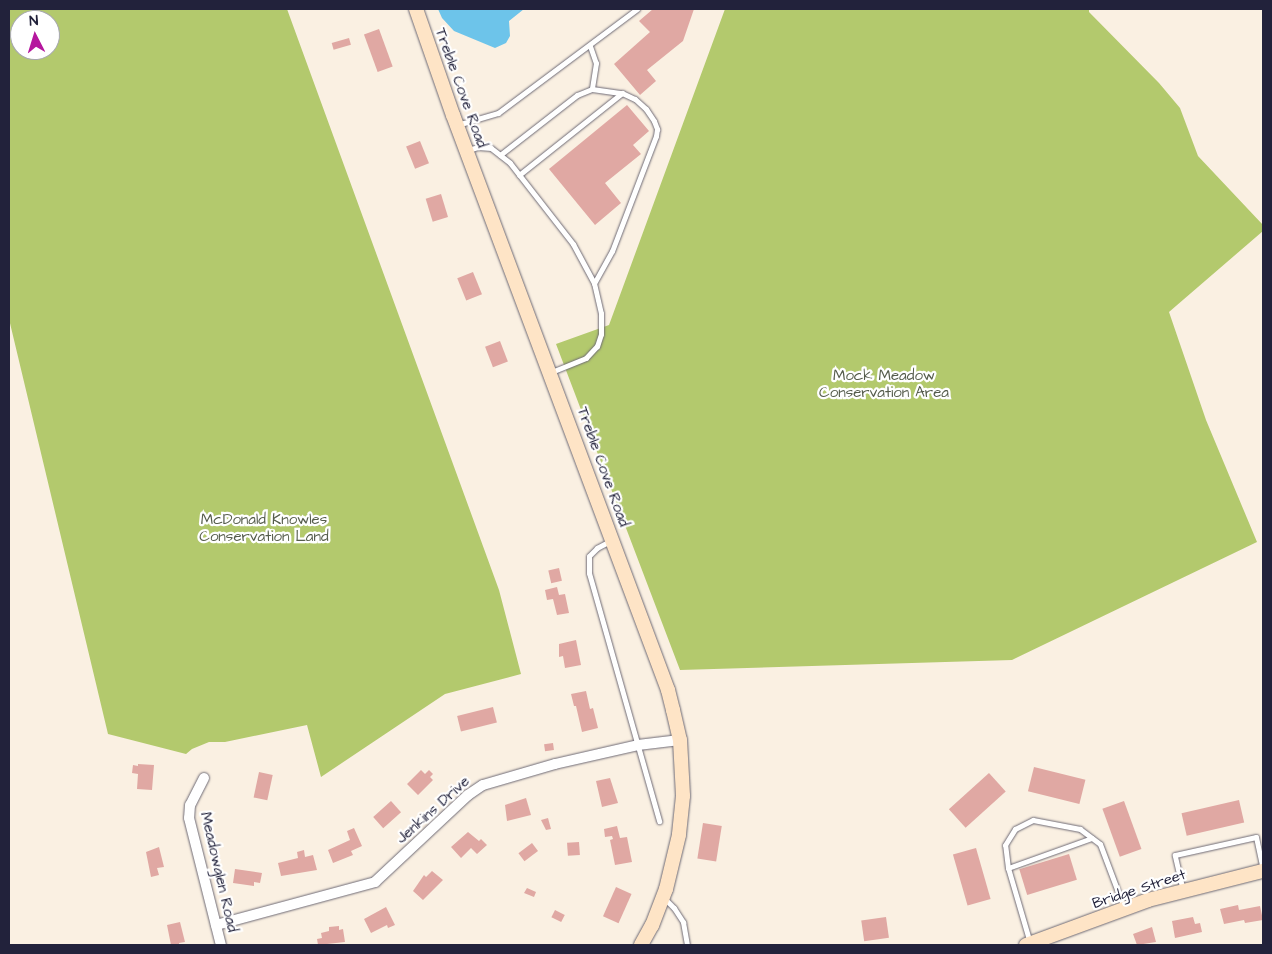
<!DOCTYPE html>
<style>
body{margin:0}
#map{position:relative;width:1272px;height:954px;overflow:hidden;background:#faf0e2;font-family:"Architects Daughter",sans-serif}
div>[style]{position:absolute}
.green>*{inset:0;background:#b3c96d}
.water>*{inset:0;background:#6dc4ea}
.building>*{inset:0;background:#e0a8a3;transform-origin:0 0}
.roads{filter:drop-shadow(0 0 1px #6e6a75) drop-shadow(0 0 1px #6e6a75)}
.service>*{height:5px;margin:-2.5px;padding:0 2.5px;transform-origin:2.5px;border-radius:2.5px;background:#fff}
.minor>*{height:10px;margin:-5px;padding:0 5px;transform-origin:5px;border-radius:5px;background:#fff}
.secondary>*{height:14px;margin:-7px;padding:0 7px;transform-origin:7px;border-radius:7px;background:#fee4c6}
span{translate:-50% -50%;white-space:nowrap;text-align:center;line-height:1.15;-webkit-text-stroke:4.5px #fff;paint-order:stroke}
.street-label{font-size:15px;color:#22223b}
.park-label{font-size:15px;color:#555c4c}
.frame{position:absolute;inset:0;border:10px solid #22223b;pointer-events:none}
.north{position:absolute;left:10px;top:10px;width:50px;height:50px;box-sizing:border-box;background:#fff;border:1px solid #a7a7b1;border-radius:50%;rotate:355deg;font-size:14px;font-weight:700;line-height:20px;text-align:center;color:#22223b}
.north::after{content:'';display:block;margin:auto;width:18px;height:22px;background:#b5179e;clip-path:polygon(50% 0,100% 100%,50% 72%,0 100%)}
</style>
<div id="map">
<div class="green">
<div style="clip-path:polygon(evenodd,9px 9px,287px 9px,499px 590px,521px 674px,445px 694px,321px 777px,307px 725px,225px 742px,209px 742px,192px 749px,186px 754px,108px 734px,9px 319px,9px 9px,20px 20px,50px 20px,50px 50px,20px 50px,20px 20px)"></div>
<div style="clip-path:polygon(725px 9px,1089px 9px,1089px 12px,1159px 83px,1180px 108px,1198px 156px,1263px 225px,1263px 231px,1169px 312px,1206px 420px,1257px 542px,1012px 660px,680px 670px,556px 344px,609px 325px)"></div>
</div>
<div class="water">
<div style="clip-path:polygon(438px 9px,524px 9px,509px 21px,510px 36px,506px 43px,495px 48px,454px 31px,442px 18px)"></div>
</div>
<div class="building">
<div style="clip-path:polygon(653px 9px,694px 9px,683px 41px,647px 70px,656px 81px,640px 95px,614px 64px,650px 32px,639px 21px)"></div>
<div style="left:379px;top:29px;width:40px;height:16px;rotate:70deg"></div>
<div style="left:349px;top:38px;width:7px;height:18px;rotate:74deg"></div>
<div style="clip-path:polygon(627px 105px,649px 131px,633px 145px,641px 154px,605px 183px,621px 203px,595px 225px,549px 169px)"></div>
<div style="left:420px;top:141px;width:24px;height:15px;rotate:68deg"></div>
<div style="left:441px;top:194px;width:24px;height:16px;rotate:73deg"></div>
<div style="left:473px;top:272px;width:24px;height:17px;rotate:68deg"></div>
<div style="left:500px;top:341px;width:22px;height:16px;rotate:69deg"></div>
<div style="left:559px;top:568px;width:13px;height:11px;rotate:77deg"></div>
<div style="clip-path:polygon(557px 587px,559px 595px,565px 594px,569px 613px,557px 615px,553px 599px,547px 600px,545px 590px)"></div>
<div style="clip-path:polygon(576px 640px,581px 665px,565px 668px,563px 656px,559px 657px,559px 644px)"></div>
<div style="clip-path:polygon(586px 691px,590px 709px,593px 708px,598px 728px,582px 732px,576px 706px,574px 706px,571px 694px)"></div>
<div style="left:493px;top:707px;width:16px;height:37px;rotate:76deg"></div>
<div style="left:553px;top:743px;width:7px;height:9px;rotate:82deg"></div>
<div style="clip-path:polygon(138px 764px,154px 765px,152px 790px,137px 789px,138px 774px,132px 773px,133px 765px,138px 766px)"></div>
<div style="left:1034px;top:767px;width:53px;height:25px;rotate:14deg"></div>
<div style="clip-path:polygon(421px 770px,425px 774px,429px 770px,433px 774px,430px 777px,433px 780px,418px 795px,407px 784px)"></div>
<div style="left:259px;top:772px;width:14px;height:26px;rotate:12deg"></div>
<div style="left:989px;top:773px;width:25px;height:54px;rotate:48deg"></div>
<div style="clip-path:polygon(610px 778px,618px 803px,602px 807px,596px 781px)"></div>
<div style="clip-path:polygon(526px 798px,531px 815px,507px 821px,505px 805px)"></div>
<div style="left:1239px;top:800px;width:23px;height:59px;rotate:77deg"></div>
<div style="left:391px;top:801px;width:15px;height:24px;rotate:48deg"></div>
<div style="left:1124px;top:801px;width:51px;height:23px;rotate:70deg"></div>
<div style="clip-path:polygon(548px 818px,551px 829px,546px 830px,541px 820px)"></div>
<div style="left:703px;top:823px;width:19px;height:36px;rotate:9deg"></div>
<div style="clip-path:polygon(617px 826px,620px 838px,627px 837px,632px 862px,615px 865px,610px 840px,613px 839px,612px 836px,605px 837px,604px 829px)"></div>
<div style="clip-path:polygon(354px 828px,362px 846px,351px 851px,353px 855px,333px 863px,328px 850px,350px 840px,347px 831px)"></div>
<div style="clip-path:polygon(468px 832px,479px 841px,481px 839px,487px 845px,477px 854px,471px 848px,461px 858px,451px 847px)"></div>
<div style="left:579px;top:842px;width:13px;height:12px;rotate:86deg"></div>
<div style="left:532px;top:843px;width:10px;height:17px;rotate:53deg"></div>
<div style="clip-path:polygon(159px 847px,164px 867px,157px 868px,159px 875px,151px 877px,146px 852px)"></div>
<div style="left:976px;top:848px;width:53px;height:24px;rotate:74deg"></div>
<div style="clip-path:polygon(304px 850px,305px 857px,313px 855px,317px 870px,281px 876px,278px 863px,298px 858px,297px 852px)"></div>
<div style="left:1069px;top:854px;width:27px;height:52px;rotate:73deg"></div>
<div style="clip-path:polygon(235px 869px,262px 873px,260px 883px,254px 882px,254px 886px,233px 883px)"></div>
<div style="clip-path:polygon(432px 871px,443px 880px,423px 900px,413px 891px,424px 875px,426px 877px)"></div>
<div style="left:616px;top:887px;width:17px;height:32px;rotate:24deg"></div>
<div style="clip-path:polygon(527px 888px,536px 892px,534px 897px,524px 893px)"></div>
<div style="clip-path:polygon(1238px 905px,1239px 910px,1260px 906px,1263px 920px,1245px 923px,1244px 920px,1224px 924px,1220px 909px)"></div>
<div style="clip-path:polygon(386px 907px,395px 925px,388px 928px,387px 925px,371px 933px,364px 919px)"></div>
<div style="left:555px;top:910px;width:11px;height:8px;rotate:27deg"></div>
<div style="left:886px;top:917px;width:21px;height:25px;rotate:82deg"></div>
<div style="clip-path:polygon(1193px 917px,1195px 924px,1200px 923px,1202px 932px,1175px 938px,1172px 921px)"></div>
<div style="clip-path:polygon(180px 922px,185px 942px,179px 943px,179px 945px,171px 945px,167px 925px)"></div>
<div style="clip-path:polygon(339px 926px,339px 930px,343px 929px,345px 942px,318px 945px,317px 939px,322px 938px,321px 933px,329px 931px,329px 927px)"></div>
<div style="clip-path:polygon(1152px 927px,1156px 942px,1137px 945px,1133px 934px)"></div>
</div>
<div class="roads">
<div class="service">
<div style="left:590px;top:46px;width:18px;rotate:71deg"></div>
<div style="left:596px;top:63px;width:26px;rotate:99deg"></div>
<div style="left:457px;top:125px;width:43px;rotate:-16.3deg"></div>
<div style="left:498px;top:113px;width:174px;rotate:-36.8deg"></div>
<div style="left:468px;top:150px;width:10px;rotate:-17deg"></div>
<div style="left:478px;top:147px;width:13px;rotate:4deg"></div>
<div style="left:491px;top:148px;width:24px;rotate:38deg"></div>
<div style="left:510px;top:163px;width:103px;rotate:52.1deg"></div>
<div style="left:573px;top:244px;width:44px;rotate:61.7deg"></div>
<div style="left:594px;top:283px;width:31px;rotate:77deg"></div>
<div style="left:601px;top:313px;width:21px;rotate:90deg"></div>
<div style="left:601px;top:334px;width:13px;rotate:108deg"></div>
<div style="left:597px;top:346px;width:16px;rotate:133deg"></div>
<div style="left:586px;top:358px;width:38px;rotate:158deg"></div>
<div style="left:500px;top:155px;width:98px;rotate:-37.9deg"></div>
<div style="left:577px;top:95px;width:16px;rotate:-22deg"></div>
<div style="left:592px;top:89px;width:30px;rotate:8deg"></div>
<div style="left:622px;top:93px;width:14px;rotate:25deg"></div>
<div style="left:635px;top:99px;width:15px;rotate:42deg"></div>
<div style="left:646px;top:109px;width:14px;rotate:56deg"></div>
<div style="left:654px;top:121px;width:9px;rotate:69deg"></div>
<div style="left:657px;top:129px;width:7px;rotate:98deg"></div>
<div style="left:656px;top:136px;width:123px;rotate:110.9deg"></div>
<div style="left:612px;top:251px;width:37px;rotate:119deg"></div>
<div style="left:519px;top:175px;width:132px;rotate:-38.5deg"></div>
<div style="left:610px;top:541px;width:15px;rotate:152deg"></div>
<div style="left:597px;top:548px;width:11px;rotate:135deg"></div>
<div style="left:589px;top:556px;width:17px;rotate:90deg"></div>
<div style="left:589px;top:573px;width:258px;rotate:74.2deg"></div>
<div style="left:1008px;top:868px;width:89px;rotate:-19.7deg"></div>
<div style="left:1183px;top:891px;width:37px;rotate:-103deg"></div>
<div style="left:1175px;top:855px;width:83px;rotate:-12.5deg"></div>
<div style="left:1256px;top:837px;width:33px;rotate:78deg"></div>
<div style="left:665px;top:899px;width:13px;rotate:45deg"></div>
<div style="left:674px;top:908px;width:17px;rotate:57deg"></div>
<div style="left:683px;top:922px;width:23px;rotate:80deg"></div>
<div style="left:1030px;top:943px;width:78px;rotate:-106.3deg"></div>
<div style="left:1008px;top:868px;width:23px;rotate:-97deg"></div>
<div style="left:1005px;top:845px;width:19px;rotate:-58deg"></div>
<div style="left:1015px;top:829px;width:20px;rotate:-27deg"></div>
<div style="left:1033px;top:820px;width:48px;rotate:10.8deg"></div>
<div style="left:1080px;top:829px;width:25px;rotate:37deg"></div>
<div style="left:1100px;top:844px;width:68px;rotate:69.4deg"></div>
</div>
<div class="minor">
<div style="left:204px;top:778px;width:30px;rotate:117deg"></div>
<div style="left:190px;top:805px;width:13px;rotate:94deg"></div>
<div style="left:189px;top:818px;width:131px;rotate:75.9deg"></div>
<div style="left:216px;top:925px;width:165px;rotate:-15.1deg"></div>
<div style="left:375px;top:882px;width:127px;rotate:-43.1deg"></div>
<div style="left:468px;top:795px;width:18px;rotate:-34deg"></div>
<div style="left:483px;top:785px;width:75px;rotate:-16.3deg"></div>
<div style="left:555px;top:764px;width:85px;rotate:-12.9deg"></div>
<div style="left:638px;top:745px;width:42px;rotate:-6.8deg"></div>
</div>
<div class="secondary">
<div style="left:416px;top:9px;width:112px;rotate:70.8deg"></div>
<div style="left:453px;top:115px;width:614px;rotate:69.5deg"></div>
<div style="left:668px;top:690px;width:21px;rotate:76deg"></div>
<div style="left:673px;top:710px;width:31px;rotate:77deg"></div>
<div style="left:680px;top:740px;width:56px;rotate:86.9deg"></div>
<div style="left:683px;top:796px;width:39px;rotate:96deg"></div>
<div style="left:679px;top:835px;width:56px;rotate:103.5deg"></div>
<div style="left:666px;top:889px;width:39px;rotate:111deg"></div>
<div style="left:652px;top:925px;width:23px;rotate:119deg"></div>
<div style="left:1026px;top:945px;width:130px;rotate:-20.2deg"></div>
<div style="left:1148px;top:900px;width:119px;rotate:-14.2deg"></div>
</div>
</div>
<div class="street-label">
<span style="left:461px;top:88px;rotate:70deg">Treble Cove Road</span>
<span style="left:603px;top:467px;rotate:70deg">Treble Cove Road</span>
<span style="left:433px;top:810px;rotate:-42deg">Jenkins Drive</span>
<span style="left:219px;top:872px;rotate:77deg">Meadowglen Road</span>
<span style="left:1139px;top:889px;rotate:-18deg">Bridge Street</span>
</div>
<div class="park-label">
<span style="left:884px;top:384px">Mock Meadow<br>Conservation Area</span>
<span style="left:264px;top:528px">McDonald Knowles<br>Conservation Land</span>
</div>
<div class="frame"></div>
<div class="north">N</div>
</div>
